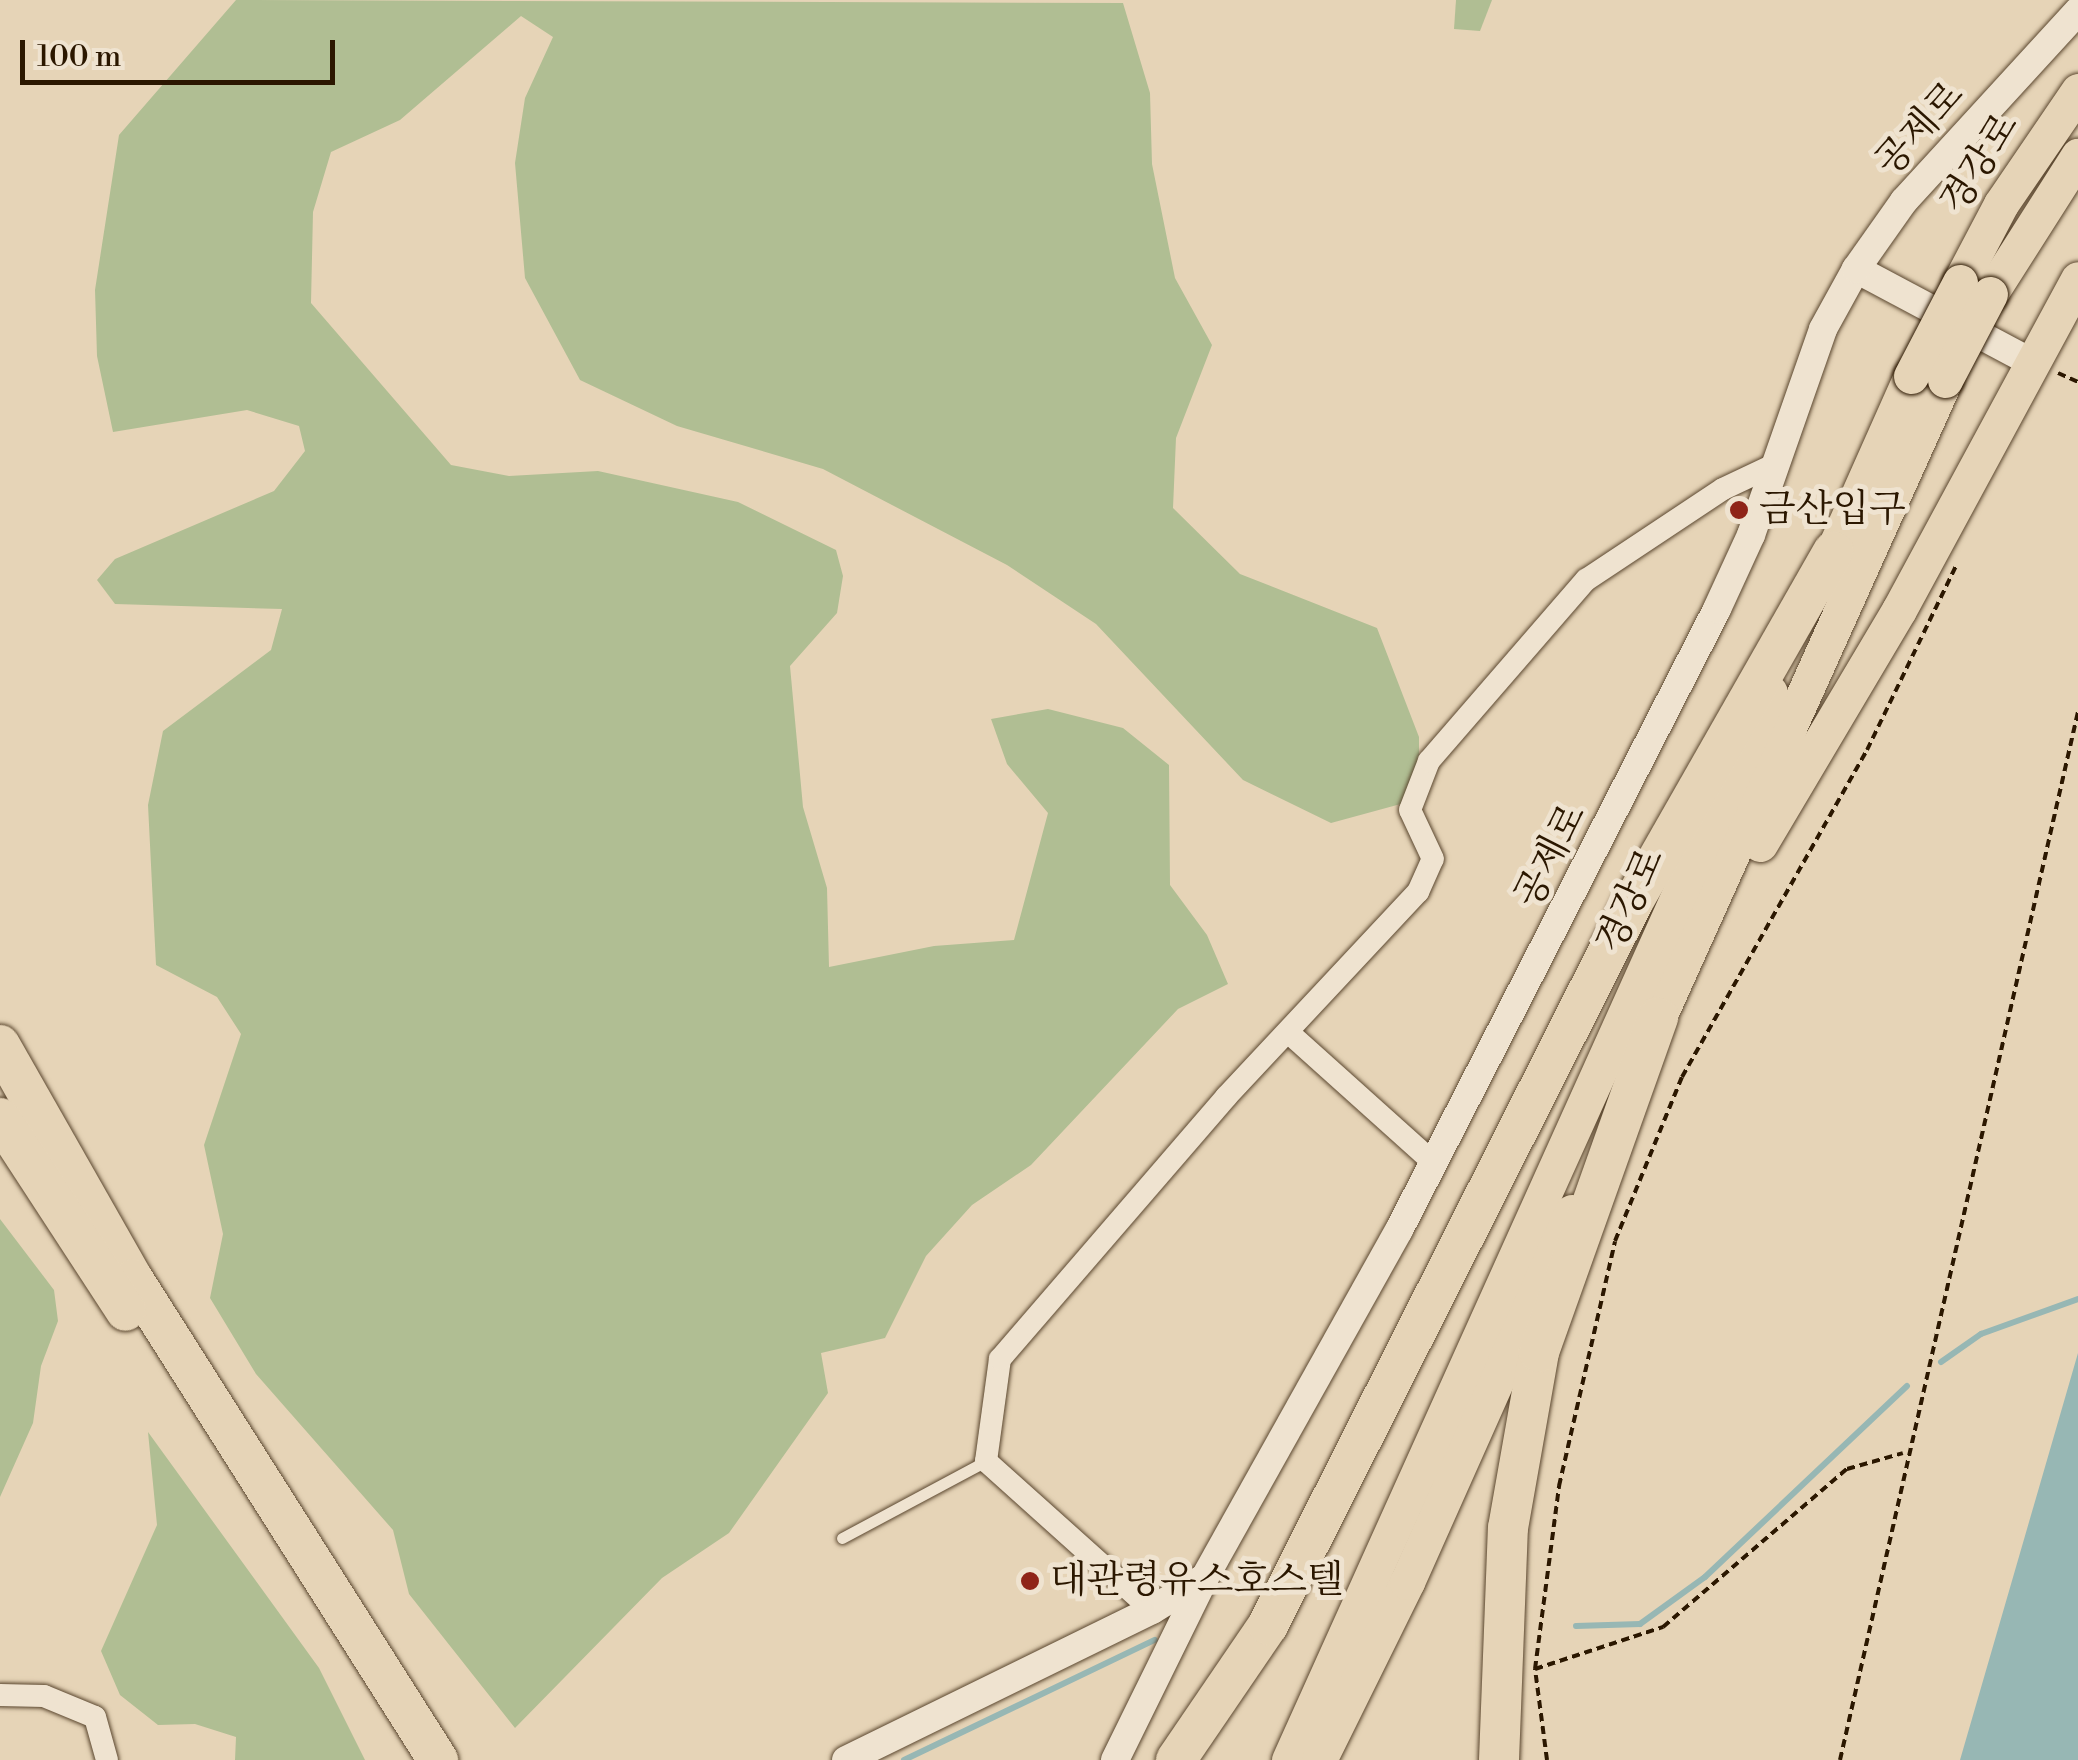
<!DOCTYPE html>
<meta charset="utf-8">
<style>
body{margin:0}
#map{position:relative;width:2078px;height:1760px;overflow:hidden;background:#e6d4b7;font-family:"Libre Bodoni","Noto Serif KR",serif}
div>[style]{position:absolute}
.green>*{inset:0;background:#b0be93}
.water>*{inset:0;background:#97b7b4}
.stream>*{height:6px;margin:-3px;padding:0 3px;transform-origin:3px;border-radius:3px;background:#97b7b4}
.path>*{height:4px;margin-top:-2px;transform-origin:0;background:repeating-linear-gradient(90deg,#2b1700 0 8px,transparent 0 13px)}
.roads{filter:drop-shadow(0 0 2px #5a462e) drop-shadow(0 0 2px #5a462e)}
.service>*{height:11px;margin:-5.5px;padding:0 5.5px;transform-origin:5.5px;border-radius:5.5px;background:#efe3d0}
.minor>*{height:22px;margin:-11px;padding:0 11px;transform-origin:11px;border-radius:11px;background:#efe3d0}
.tertiary>*{height:28px;margin:-14px;padding:0 14px;transform-origin:14px;border-radius:14px;background:#efe3d0}
.trunk>*{height:35px;margin:-17.5px;padding:0 17.5px;transform-origin:17.5px;border-radius:17.5px;background:#e6d4b7}
.motorway>*{height:40px;margin:-20px;padding:0 20px;transform-origin:20px;border-radius:20px;background:#e6d4b7}
.bridges{filter:drop-shadow(0 0 2px #2b1700) drop-shadow(0 0 2px #2b1700)}
.trunk-bridge>*{height:35px;margin:-17.5px;padding:0 17.5px;transform-origin:17.5px;border-radius:17.5px;background:#e6d4b7}
.dots>*{width:28px;height:28px;translate:-50% -50%;box-sizing:border-box;border:5px solid #efe3d0;border-radius:50%}
span{translate:-50% -50%;white-space:nowrap;text-align:center;line-height:1.15;-webkit-text-stroke:10px #efe3d0;paint-order:stroke}
.street-label{font-size:38px;color:#2b1700}
.poi-label{font-size:38px;color:#2b1700}
.left{translate:0 -50%;text-align:left}
.scale{position:absolute;left:20px;top:40px;width:315px;height:45px;box-sizing:border-box;border:5px solid #2b1700;border-top:0;padding-left:12px;font-size:30px;line-height:35px;white-space:nowrap;color:#2b1700;-webkit-text-stroke:8px #efe3d0;paint-order:stroke}
</style>
<div id="map">
<div class="green">
<div style="clip-path:polygon(236px 0,1123px 3px,1150px 93px,1152px 164px,1175px 278px,1212px 345px,1176px 438px,1173px 508px,1240px 574px,1377px 628px,1419px 737px,1419px 799px,1331px 823px,1243px 780px,1096px 624px,1007px 565px,823px 469px,677px 426px,580px 380px,525px 278px,515px 163px,525px 98px,553px 37px,521px 16px,400px 120px,331px 152px,313px 212px,311px 303px,451px 465px,509px 476px,598px 471px,738px 502px,836px 550px,843px 576px,837px 613px,790px 666px,803px 807px,827px 888px,829px 967px,934px 946px,1014px 940px,1048px 813px,1007px 764px,991px 719px,1048px 709px,1123px 728px,1169px 765px,1170px 885px,1207px 935px,1228px 984px,1178px 1009px,1031px 1165px,972px 1205px,926px 1256px,885px 1338px,821px 1353px,828px 1393px,729px 1533px,662px 1578px,515px 1728px,409px 1594px,393px 1530px,256px 1374px,210px 1298px,223px 1234px,204px 1145px,241px 1034px,217px 997px,156px 965px,148px 805px,163px 731px,271px 650px,282px 609px,115px 604px,97px 580px,115px 559px,274px 491px,305px 451px,299px 426px,247px 410px,113px 432px,97px 356px,95px 290px,119px 135px)"></div>
<div style="clip-path:polygon(1456px 0,1492px 0,1480px 31px,1454px 29px)"></div>
<div style="clip-path:polygon(0 1219px,54px 1290px,58px 1321px,41px 1366px,33px 1423px,0 1497px)"></div>
<div style="clip-path:polygon(148px 1432px,319px 1668px,365px 1760px,235px 1760px,236px 1737px,195px 1724px,158px 1725px,120px 1695px,101px 1651px,157px 1525px)"></div>
</div>
<div class="water">
<div style="clip-path:polygon(2078px 1353px,2078px 1760px,1960px 1760px,1978px 1698px)"></div>
</div>
<div class="stream">
<div style="left:1941px;top:1362px;width:49px;rotate:-35deg"></div>
<div style="left:1981px;top:1334px;width:103px;rotate:-19.8deg"></div>
<div style="left:1576px;top:1626px;width:64px;rotate:-1.8deg"></div>
<div style="left:1640px;top:1624px;width:80px;rotate:-35.9deg"></div>
<div style="left:1705px;top:1577px;width:278px;rotate:-43.4deg"></div>
<div style="left:904px;top:1760px;width:278px;rotate:-25.6deg"></div>
</div>
<div class="path">
<div style="left:2058px;top:373px;width:22px;rotate:24deg"></div>
<div style="left:1535px;top:1669px;width:135px;rotate:-18.2deg"></div>
<div style="left:1663px;top:1627px;width:243px;rotate:-40.7deg"></div>
<div style="left:1847px;top:1469px;width:58px;rotate:-15.9deg"></div>
<div style="left:1547px;top:1760px;width:92px;rotate:-97.5deg"></div>
<div style="left:1535px;top:1669px;width:185px;rotate:-82.5deg"></div>
<div style="left:1559px;top:1486px;width:251px;rotate:-77.1deg"></div>
<div style="left:1615px;top:1241px;width:177px;rotate:-67.8deg"></div>
<div style="left:1682px;top:1077px;width:376px;rotate:-60.5deg"></div>
<div style="left:1867px;top:750px;width:204px;rotate:-64.2deg"></div>
<div style="left:1840px;top:1760px;width:1075px;rotate:-77.21deg"></div>
</div>
<div class="roads">
<div class="service">
<div style="left:842px;top:1538px;width:163px;rotate:-28.1deg"></div>
</div>
<div class="minor">
<div style="left:1289px;top:1033px;width:195px;rotate:41.9deg"></div>
<div style="left:1152px;top:1610px;width:223px;rotate:-138.1deg"></div>
<div style="left:986px;top:1461px;width:103px;rotate:-82.2deg"></div>
<div style="left:1000px;top:1359px;width:346px;rotate:-49.2deg"></div>
<div style="left:1226px;top:1097px;width:281px;rotate:-46.9deg"></div>
<div style="left:1418px;top:892px;width:36px;rotate:-66deg"></div>
<div style="left:1433px;top:859px;width:54px;rotate:-115.1deg"></div>
<div style="left:1410px;top:810px;width:53px;rotate:-68.8deg"></div>
<div style="left:1429px;top:761px;width:240px;rotate:-49.1deg"></div>
<div style="left:1586px;top:580px;width:164px;rotate:-33.6deg"></div>
<div style="left:1723px;top:489px;width:59px;rotate:-25.3deg"></div>
<div style="left:0;top:1695px;width:44px;rotate:1.3deg"></div>
<div style="left:44px;top:1696px;width:55px;rotate:22.4deg"></div>
<div style="left:95px;top:1717px;width:45px;rotate:74.4deg"></div>
</div>
<div class="tertiary">
<div style="left:1856px;top:269px;width:196px;rotate:28deg"></div>
<div style="left:846px;top:1760px;width:341px;rotate:-26.1deg"></div>
<div style="left:1152px;top:1610px;width:61px;rotate:-31.6deg"></div>
<div style="left:1115px;top:1760px;width:204px;rotate:-63.8deg"></div>
<div style="left:1205px;top:1577px;width:398px;rotate:-60.8deg"></div>
<div style="left:1399px;top:1230px;width:698px;rotate:-62.88deg"></div>
<div style="left:1717px;top:609px;width:81px;rotate:-65.3deg"></div>
<div style="left:1751px;top:535px;width:218px;rotate:-70.7deg"></div>
<div style="left:1823px;top:329px;width:68px;rotate:-61.2deg"></div>
<div style="left:1856px;top:269px;width:83px;rotate:-54.8deg"></div>
<div style="left:1904px;top:201px;width:258px;rotate:-47.5deg"></div>
</div>
<div class="trunk">
<div style="left:1960px;top:282px;width:88px;rotate:-62.3deg"></div>
<div style="left:2001px;top:204px;width:137px;rotate:-55.7deg"></div>
<div style="left:1990px;top:294px;width:164px;rotate:-57.5deg"></div>
<div style="left:1822px;top:576px;width:219px;rotate:-66deg"></div>
<div style="left:1760px;top:844px;width:272px;rotate:-59.3deg"></div>
<div style="left:1899px;top:610px;width:376px;rotate:-61.6deg"></div>
<div style="left:1648px;top:1041px;width:725px;rotate:-65.8deg"></div>
<div style="left:1289px;top:1760px;width:1171px;rotate:-65.75deg"></div>
<div style="left:1319px;top:1760px;width:199px;rotate:-63.7deg"></div>
<div style="left:1407px;top:1582px;width:405px;rotate:-66deg"></div>
</div>
<div class="motorway">
<div style="left:0;top:1045px;width:269px;rotate:60.4deg"></div>
<div style="left:133px;top:1279px;width:570px;rotate:57.62deg"></div>
<div style="left:0;top:1118px;width:230px;rotate:56.9deg"></div>
<div style="left:1176px;top:1760px;width:163px;rotate:-55.7deg"></div>
<div style="left:1268px;top:1625px;width:808px;rotate:-63.21deg"></div>
<div style="left:1632px;top:904px;width:406px;rotate:-60.3deg"></div>
<div style="left:1499px;top:1760px;width:232px;rotate:-87.8deg"></div>
<div style="left:1508px;top:1528px;width:179px;rotate:-80deg"></div>
<div style="left:1539px;top:1352px;width:355px;rotate:-70.4deg"></div>
</div>
</div>
<div class="bridges">
<div class="trunk-bridge">
<div style="left:1911px;top:376px;width:106px;rotate:-62.5deg"></div>
<div style="left:1945px;top:380px;width:97px;rotate:-62.4deg"></div>
</div>
</div>
<div class="dots">
<div style="left:1739px;top:510px;background:#8f2418"></div>
<div style="left:1030px;top:1581px;background:#8f2418"></div>
</div>
<div class="street-label">
<span style="left:1920px;top:129px;rotate:-48deg">공제로</span>
<span style="left:1980px;top:164px;rotate:-58deg">경강로</span>
<span style="left:1551px;top:856px;rotate:-63deg">공제로</span>
<span style="left:1631px;top:901px;rotate:-66deg">경강로</span>
</div>
<div class="poi-label">
<span class="left" style="left:1759px;top:510px">금산입구</span>
<span class="left" style="left:1050px;top:1581px">대관령유스호스텔</span>
</div>
<div class="scale">100 m</div>
</div>
